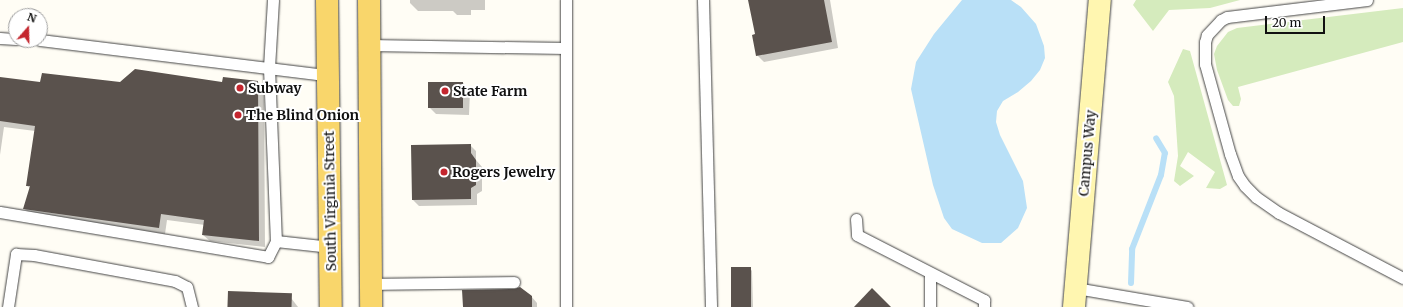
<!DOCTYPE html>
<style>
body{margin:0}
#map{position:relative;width:1403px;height:307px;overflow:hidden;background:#fffdf5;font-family:Merriweather,serif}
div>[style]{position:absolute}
.green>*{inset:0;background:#d5ebbd}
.water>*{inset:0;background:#b9e0f7}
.shadow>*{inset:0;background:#0003}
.stream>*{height:6px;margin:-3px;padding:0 3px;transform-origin:3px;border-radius:3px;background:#b9e0f7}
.building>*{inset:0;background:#5a524d;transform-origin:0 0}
.roads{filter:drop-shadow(0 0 1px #444) drop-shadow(0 0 1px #444)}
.lane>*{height:11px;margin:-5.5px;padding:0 5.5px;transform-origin:5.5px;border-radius:5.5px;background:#fff}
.secondary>*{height:22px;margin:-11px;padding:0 11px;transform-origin:11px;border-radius:11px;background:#fff6b0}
.primary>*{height:22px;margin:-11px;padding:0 11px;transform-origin:11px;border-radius:11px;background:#f9d66b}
.dots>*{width:11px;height:11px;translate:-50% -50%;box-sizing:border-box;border:2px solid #fff;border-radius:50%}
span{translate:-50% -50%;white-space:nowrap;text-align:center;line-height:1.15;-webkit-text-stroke:4px #fff;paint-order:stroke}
.poi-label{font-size:14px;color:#111;font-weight:700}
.left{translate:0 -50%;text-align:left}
.street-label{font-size:14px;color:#111}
.north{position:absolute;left:8px;top:8px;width:40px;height:40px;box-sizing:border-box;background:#fff;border:1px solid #a0a0a0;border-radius:50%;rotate:20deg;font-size:11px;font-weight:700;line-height:16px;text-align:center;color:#111}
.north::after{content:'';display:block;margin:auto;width:14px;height:18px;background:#c4262e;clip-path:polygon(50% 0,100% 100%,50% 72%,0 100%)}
.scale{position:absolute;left:1265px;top:16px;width:60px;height:18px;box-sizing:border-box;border:2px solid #111;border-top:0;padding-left:5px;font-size:12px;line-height:14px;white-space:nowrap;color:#111;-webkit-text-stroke:3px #fff;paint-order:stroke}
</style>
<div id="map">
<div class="green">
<div style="clip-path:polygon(1136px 0,1240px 0,1210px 8px,1169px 10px,1153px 31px,1133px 5px)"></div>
<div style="clip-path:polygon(1403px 8px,1403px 42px,1238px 87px,1241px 99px,1239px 106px,1233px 106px,1228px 100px,1217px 70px,1214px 54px,1217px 46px,1228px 32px,1237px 28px)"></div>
<div style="clip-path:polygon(1183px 49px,1190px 51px,1227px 185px,1220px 189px,1206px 188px,1215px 172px,1188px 152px,1180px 166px,1194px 176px,1180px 186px,1174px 181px,1178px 156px,1174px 96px,1168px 82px)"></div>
</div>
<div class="water">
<div style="clip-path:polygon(962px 0,1011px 0,1021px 7px,1036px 24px,1044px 46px,1045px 58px,1040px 70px,1031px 81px,1018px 92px,1003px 101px,997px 111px,996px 122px,1000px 135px,1023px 181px,1027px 208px,1018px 228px,1001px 243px,982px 243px,952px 229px,944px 218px,933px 185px,911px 89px,916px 62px,934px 34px)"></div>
</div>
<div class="shadow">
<div style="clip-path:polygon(410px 0,485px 0,485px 10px,471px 10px,471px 15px,457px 15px,453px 11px,418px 11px,410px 3px)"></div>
<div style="clip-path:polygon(749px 0,830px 0,838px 48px,764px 62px,757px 55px,756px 35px)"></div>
<div style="clip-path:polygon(0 78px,41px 83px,258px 82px,264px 89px,265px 247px,210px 241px,203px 235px,205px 225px,167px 220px,165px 234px,31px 215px,25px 209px,30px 188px,27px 186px,35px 131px,4px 127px,0 155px)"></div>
<div style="clip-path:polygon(463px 83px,470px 90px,469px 115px,436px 114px,429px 107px)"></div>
<div style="clip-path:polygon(470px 145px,476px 151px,476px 160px,482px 167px,482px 191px,477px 194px,477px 205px,419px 206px,413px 200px)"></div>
<div style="clip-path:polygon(750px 268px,752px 271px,753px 307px,732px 307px)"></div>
<div style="clip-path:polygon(288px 294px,298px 307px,228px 307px)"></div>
<div style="clip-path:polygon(531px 296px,537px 303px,537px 307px,464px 307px)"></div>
</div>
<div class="stream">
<div style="left:1131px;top:283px;width:34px;rotate:-88deg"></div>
<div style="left:1132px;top:249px;width:79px;rotate:-68.6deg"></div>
<div style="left:1161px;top:175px;width:22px;rotate:-80deg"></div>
<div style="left:1165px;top:153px;width:17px;rotate:-121deg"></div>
</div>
<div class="building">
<div style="clip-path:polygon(748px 0,824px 0,832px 42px,756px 56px,752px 35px,755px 34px)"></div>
<div style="clip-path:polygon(135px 69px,222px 82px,223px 77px,258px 81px,259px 241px,202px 235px,204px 220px,161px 214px,159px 228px,23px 209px,30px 186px,26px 186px,35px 126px,0 121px,0 77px,40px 82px,42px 73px,120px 82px)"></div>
<div style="left:428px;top:82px;width:35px;height:26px"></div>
<div style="clip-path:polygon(471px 144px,471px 153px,476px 160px,476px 185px,471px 188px,471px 199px,412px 200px,411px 145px)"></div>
<div style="left:751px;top:267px;width:40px;height:20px;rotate:90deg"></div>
<div style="clip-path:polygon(520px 287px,532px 296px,532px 307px,463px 307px,462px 290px,514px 289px)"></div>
<div style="clip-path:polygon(872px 288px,891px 307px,854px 307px)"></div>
<div style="left:228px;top:291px;width:64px;height:16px;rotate:2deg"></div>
</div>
<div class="roads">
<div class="lane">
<div style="left:273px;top:0;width:68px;rotate:93.4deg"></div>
<div style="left:269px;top:68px;width:173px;rotate:87.7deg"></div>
<div style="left:276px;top:241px;width:55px;rotate:6.2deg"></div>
<div style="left:703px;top:0;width:307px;rotate:88.5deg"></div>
<div style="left:1367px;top:0;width:141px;rotate:173.1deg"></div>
<div style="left:1227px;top:17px;width:7px;rotate:153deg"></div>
<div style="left:1221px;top:20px;width:21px;rotate:133deg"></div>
<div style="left:1207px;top:35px;width:7px;rotate:106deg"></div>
<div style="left:1205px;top:42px;width:22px;rotate:90deg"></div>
<div style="left:1205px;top:64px;width:93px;rotate:74.5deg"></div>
<div style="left:1230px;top:154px;width:23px;rotate:70deg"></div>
<div style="left:1238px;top:176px;width:12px;rotate:55deg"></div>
<div style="left:1245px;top:186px;width:16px;rotate:45deg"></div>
<div style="left:1256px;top:197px;width:28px;rotate:35deg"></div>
<div style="left:1279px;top:213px;width:140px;rotate:27.7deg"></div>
<div style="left:0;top:38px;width:16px;rotate:4deg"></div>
<div style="left:40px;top:40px;width:289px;rotate:7deg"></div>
<div style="left:369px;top:45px;width:197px;rotate:0.9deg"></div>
<div style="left:0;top:212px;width:272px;rotate:9.5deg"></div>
<div style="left:268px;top:257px;width:18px;rotate:-63deg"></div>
<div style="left:856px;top:219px;width:16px;rotate:86deg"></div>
<div style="left:857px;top:235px;width:143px;rotate:27.1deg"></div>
<div style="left:984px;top:300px;width:7px;rotate:90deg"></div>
<div style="left:930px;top:273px;width:34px;rotate:90deg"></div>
<div style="left:371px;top:284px;width:143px;rotate:-0.8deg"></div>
<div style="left:1076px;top:288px;width:113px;rotate:9.7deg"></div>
<div style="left:8px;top:307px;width:54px;rotate:-81.4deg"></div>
<div style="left:16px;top:254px;width:18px;rotate:3deg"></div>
<div style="left:34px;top:255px;width:143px;rotate:10.4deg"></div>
<div style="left:175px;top:281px;width:13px;rotate:27deg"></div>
<div style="left:187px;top:287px;width:21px;rotate:76deg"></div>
<div style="left:566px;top:307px;width:307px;rotate:-90deg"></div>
</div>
<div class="secondary">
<div style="left:1074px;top:307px;width:308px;rotate:-85.2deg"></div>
</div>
<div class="primary">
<div style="left:327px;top:0;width:307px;rotate:89.3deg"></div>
<div style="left:369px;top:0;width:307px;rotate:89.6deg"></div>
</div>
</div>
<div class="dots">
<div style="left:240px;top:88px;background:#c4262e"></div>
<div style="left:445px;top:91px;background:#c4262e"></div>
<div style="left:238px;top:115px;background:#c4262e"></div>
<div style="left:444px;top:172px;background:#c4262e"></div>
</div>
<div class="poi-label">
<span class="left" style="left:248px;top:88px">Subway</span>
<span class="left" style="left:453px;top:91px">State Farm</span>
<span class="left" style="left:246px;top:115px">The Blind Onion</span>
<span class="left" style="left:452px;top:172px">Rogers Jewelry</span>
</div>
<div class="street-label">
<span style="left:1087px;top:153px;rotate:-85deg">Campus Way</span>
<span style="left:330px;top:201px;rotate:-91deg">South Virginia Street</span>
</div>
<div class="north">N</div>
<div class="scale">20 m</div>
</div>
